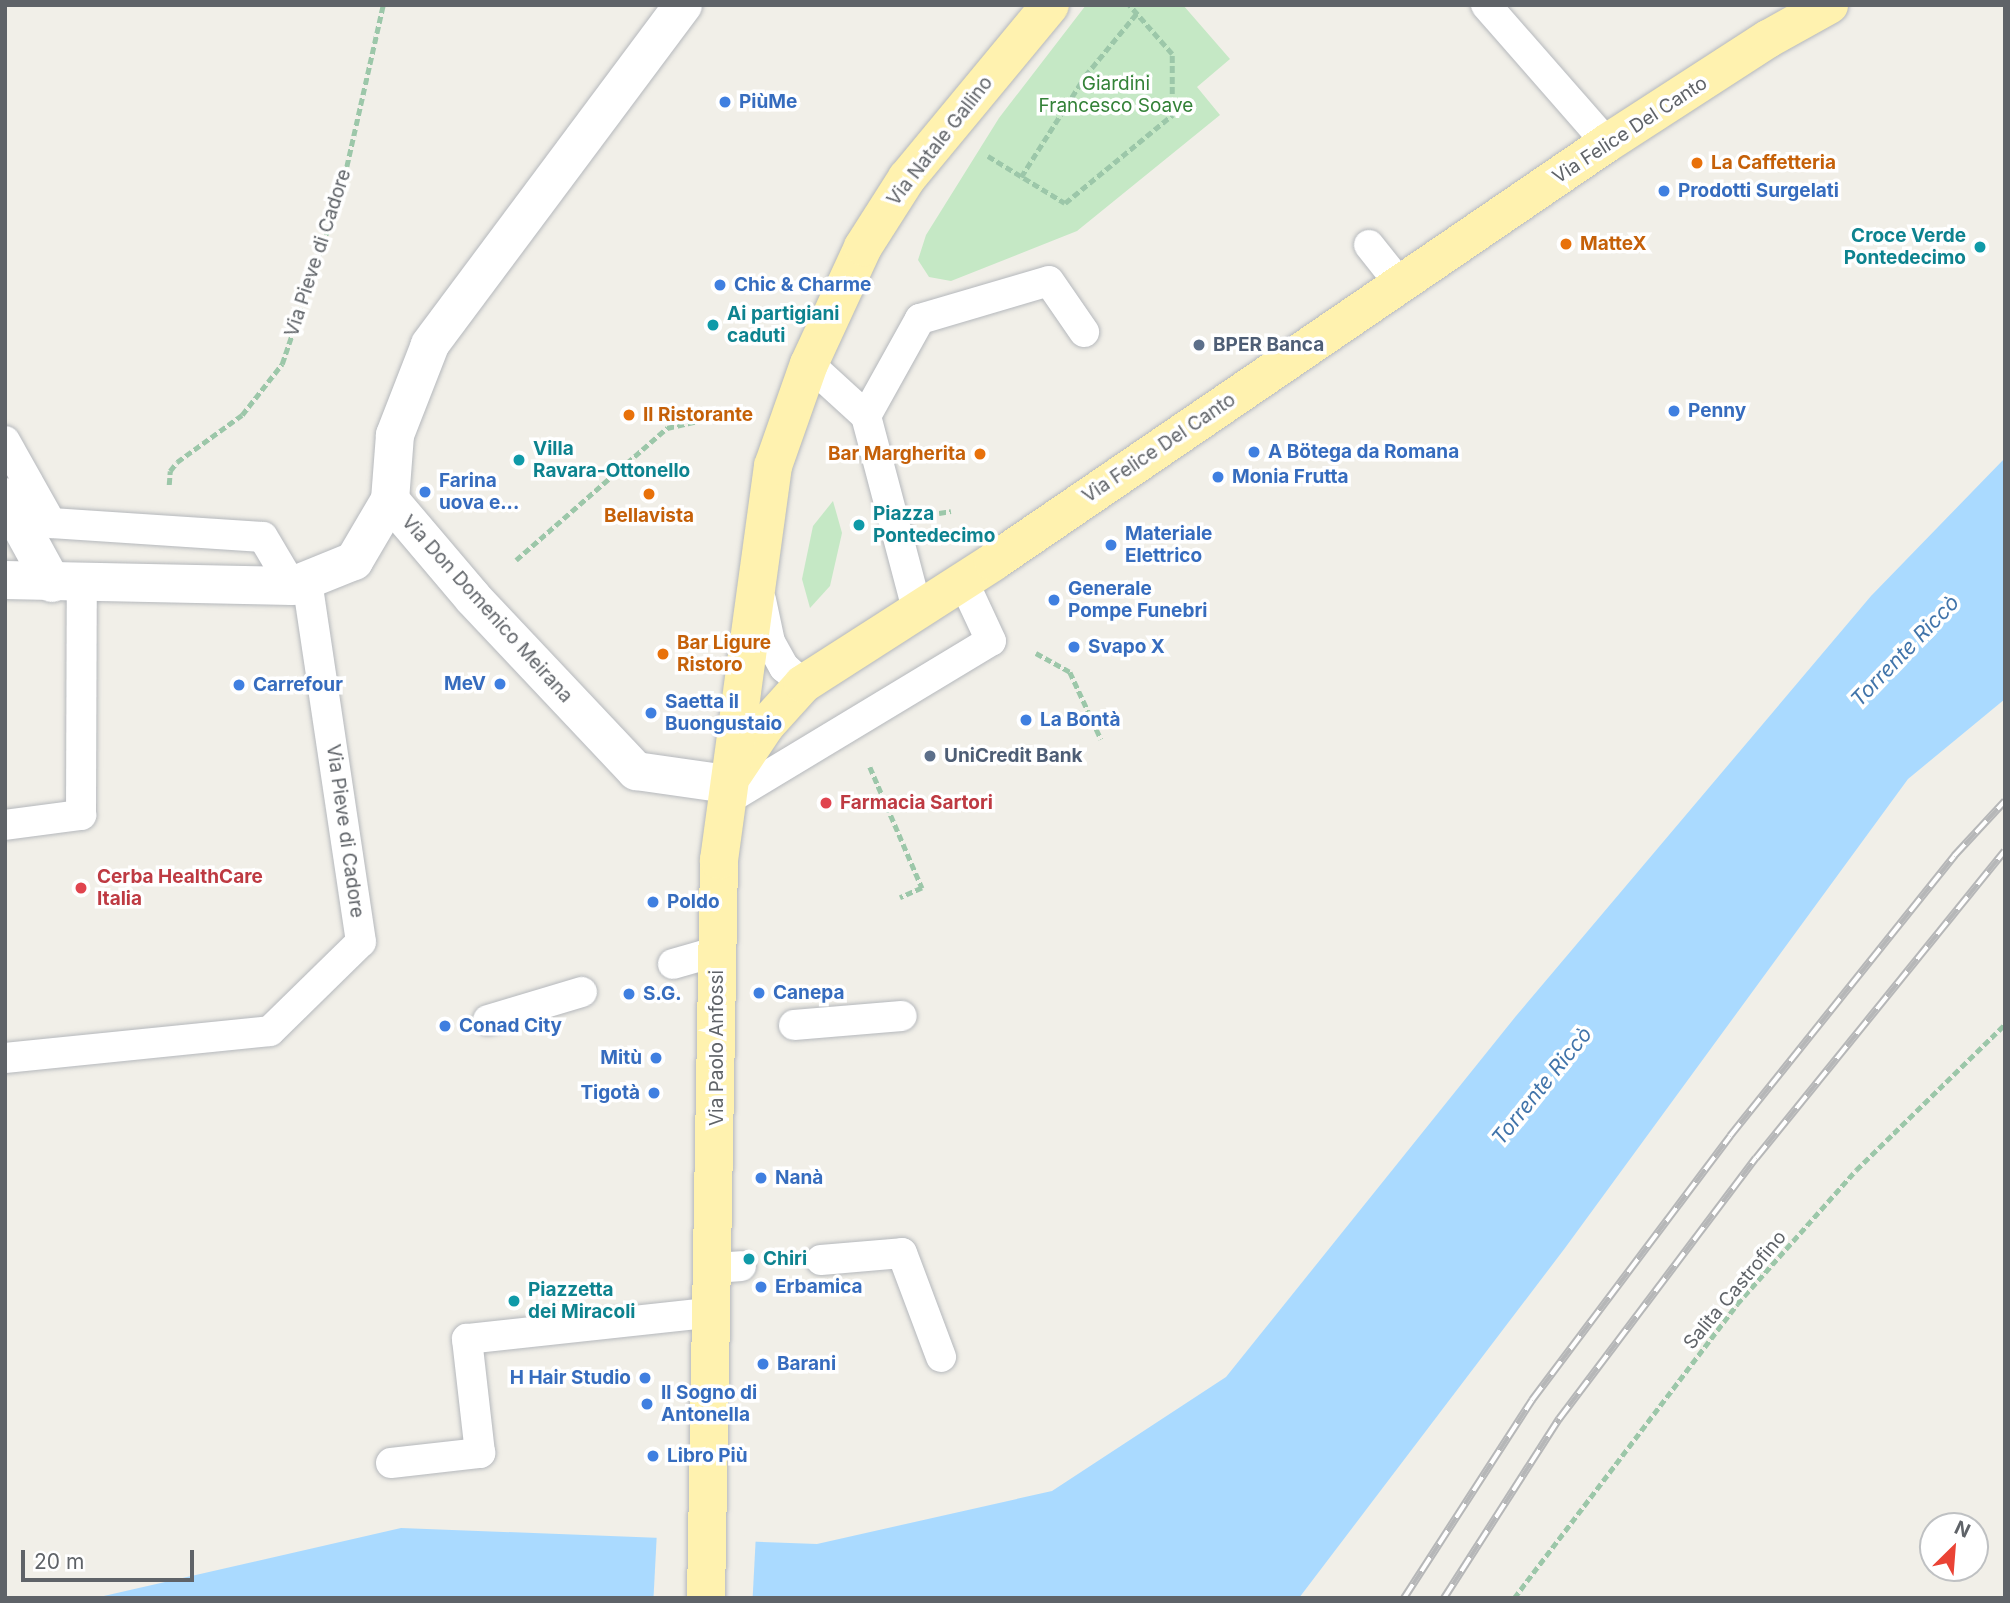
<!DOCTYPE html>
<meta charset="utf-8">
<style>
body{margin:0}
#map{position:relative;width:2010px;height:1603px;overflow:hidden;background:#f1efe8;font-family:Inter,sans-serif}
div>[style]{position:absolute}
.green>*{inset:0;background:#c5e8c5}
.water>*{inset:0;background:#aadaff}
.pier>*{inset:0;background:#f1efe8;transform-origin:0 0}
.path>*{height:4.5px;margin-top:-2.25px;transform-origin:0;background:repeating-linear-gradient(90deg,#9cc7a9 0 7px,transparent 0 10.5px)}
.roads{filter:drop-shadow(0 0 2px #b5b8bc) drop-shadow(0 0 2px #b5b8bc)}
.lane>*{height:30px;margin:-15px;padding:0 15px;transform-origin:15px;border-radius:15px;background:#fff}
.street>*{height:38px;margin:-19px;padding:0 19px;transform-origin:19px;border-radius:19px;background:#fff}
.primary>*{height:38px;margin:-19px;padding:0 19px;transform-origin:19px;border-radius:19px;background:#fff2af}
.rail>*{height:8px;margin-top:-4px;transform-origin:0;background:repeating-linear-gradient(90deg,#fff 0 16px,#b6b7b8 0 32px);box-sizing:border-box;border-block:2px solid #b6b7b8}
.dots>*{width:19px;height:19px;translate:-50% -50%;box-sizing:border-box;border:4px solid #fff;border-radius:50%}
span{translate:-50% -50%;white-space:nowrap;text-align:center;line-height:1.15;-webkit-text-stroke:7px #fff;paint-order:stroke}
.park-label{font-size:19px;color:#348238}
.shop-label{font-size:19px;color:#366cbe;font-weight:700}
.left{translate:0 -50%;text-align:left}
.right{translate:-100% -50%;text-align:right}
.street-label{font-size:19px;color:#5f6368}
.food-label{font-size:19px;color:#c56008;font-weight:700}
.culture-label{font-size:19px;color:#0d838f;font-weight:700}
.service-label{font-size:19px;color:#4e5e75;font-weight:700}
.health-label{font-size:19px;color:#be3a42;font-weight:700}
.water-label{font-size:21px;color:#4174aa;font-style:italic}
.frame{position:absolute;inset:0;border:7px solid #5f6368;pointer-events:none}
.north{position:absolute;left:1919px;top:1512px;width:70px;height:70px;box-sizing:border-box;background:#fff;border:2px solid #bfc1c3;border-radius:50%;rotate:25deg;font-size:19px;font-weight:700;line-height:28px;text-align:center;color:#5f6368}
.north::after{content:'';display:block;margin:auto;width:24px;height:32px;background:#ea4335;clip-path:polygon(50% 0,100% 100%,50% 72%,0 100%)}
.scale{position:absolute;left:21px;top:1550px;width:173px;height:32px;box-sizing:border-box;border:4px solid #5f6368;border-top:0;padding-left:9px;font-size:21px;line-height:24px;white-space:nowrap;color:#5f6368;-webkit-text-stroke:5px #fff;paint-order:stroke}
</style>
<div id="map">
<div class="green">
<div style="clip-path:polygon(1086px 5px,1183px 5px,1230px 59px,1197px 87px,1220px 115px,1077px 231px,951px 281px,929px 277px,918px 260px,926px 235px,999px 118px)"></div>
<div style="clip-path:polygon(833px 501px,842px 533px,830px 586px,810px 608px,802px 579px,813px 526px)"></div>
</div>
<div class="water">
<div style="clip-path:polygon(2005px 458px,2005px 699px,1908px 779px,1565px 1248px,1299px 1598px,95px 1598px,401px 1528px,817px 1544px,1052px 1491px,1226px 1377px,1516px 1016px,1871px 596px)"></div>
</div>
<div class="pier">
<div style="left:657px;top:1531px;width:99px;height:67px;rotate:3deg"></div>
</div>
<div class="path">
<div style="left:988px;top:156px;width:90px;rotate:31.4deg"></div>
<div style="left:1065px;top:203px;width:139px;rotate:-39.4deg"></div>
<div style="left:1172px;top:115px;width:61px;rotate:-90deg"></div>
<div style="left:1172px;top:54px;width:65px;rotate:-131.3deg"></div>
<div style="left:1021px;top:177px;width:120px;rotate:-57.6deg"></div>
<div style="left:1085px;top:76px;width:82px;rotate:-50.5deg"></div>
<div style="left:169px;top:485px;width:14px;rotate:-86deg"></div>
<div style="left:170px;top:471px;width:11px;rotate:-52deg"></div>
<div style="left:177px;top:462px;width:80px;rotate:-35.9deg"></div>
<div style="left:242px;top:415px;width:65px;rotate:-51.9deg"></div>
<div style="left:282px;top:364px;width:187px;rotate:-71.3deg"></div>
<div style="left:342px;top:187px;width:187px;rotate:-77.3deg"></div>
<div style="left:939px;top:513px;width:12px;rotate:-9deg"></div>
<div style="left:516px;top:560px;width:201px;rotate:-41.2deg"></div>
<div style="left:667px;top:428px;width:64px;rotate:-12.7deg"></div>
<div style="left:1036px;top:653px;width:39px;rotate:29deg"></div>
<div style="left:1070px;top:672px;width:74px;rotate:65.2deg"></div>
<div style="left:870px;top:767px;width:132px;rotate:66.7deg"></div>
<div style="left:922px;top:888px;width:24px;rotate:156deg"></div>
<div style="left:1514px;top:1598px;width:369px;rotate:-52.8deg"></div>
<div style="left:1737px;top:1304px;width:179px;rotate:-48.4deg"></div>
<div style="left:1856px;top:1170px;width:209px;rotate:-44.4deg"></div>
</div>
<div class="roads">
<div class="lane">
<div style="left:1486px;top:5px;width:184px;rotate:48.8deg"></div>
<div style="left:1369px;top:245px;width:50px;rotate:51.5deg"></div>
<div style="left:809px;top:364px;width:77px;rotate:42.4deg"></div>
<div style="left:866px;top:416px;width:200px;rotate:75.2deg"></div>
<div style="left:866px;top:416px;width:111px;rotate:-60.9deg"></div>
<div style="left:920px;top:319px;width:134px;rotate:-16.4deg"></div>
<div style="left:1049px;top:281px;width:62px;rotate:55.5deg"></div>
<div style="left:5px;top:441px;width:94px;rotate:60.7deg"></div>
<div style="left:51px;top:523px;width:212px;rotate:3.8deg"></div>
<div style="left:263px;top:537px;width:57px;rotate:59.4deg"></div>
<div style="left:761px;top:600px;width:43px;rotate:77.9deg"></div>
<div style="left:770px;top:642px;width:29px;rotate:61deg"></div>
<div style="left:784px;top:667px;width:25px;rotate:42deg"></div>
<div style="left:727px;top:800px;width:308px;rotate:-31.1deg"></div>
<div style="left:991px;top:641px;width:66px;rotate:-115deg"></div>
<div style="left:5px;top:825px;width:77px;rotate:-7.5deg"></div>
<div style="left:81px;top:815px;width:232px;rotate:-89.8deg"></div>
<div style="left:673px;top:964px;width:47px;rotate:-16.1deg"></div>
<div style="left:488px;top:1020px;width:98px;rotate:-16.6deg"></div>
<div style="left:794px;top:1025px;width:108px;rotate:-4.8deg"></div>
<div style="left:5px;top:1058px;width:266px;rotate:-5.8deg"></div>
<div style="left:270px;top:1031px;width:127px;rotate:-44.4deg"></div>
<div style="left:361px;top:942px;width:367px;rotate:-98.5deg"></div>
<div style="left:821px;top:1260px;width:81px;rotate:-4.9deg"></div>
<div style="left:902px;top:1253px;width:111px;rotate:69.4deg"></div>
<div style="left:715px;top:1268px;width:26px;rotate:-4deg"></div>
<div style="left:391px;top:1463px;width:90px;rotate:-6.4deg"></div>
<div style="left:480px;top:1453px;width:115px;rotate:-96.5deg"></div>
<div style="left:467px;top:1339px;width:248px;rotate:-6.2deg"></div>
</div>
<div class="street">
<div style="left:683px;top:5px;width:424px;rotate:126.7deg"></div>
<div style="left:430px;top:345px;width:97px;rotate:111.3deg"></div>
<div style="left:395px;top:435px;width:65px;rotate:94.4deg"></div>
<div style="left:390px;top:500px;width:128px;rotate:49.7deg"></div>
<div style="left:473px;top:598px;width:238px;rotate:46.7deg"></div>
<div style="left:636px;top:771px;width:92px;rotate:8.1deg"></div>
<div style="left:5px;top:497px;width:98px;rotate:61.3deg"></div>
<div style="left:5px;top:580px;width:287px;rotate:1.2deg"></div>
<div style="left:292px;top:586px;width:67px;rotate:-22deg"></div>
<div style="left:354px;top:561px;width:71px;rotate:-59.5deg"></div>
</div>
<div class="primary">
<div style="left:734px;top:773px;width:58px;rotate:-56.3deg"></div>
<div style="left:766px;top:725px;width:55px;rotate:-47.9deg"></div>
<div style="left:803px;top:684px;width:226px;rotate:-32.7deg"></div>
<div style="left:993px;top:562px;width:743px;rotate:-34.31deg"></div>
<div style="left:1607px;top:143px;width:192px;rotate:-32.9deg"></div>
<div style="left:1768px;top:39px;width:70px;rotate:-29.1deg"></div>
<div style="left:706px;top:1598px;width:738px;rotate:-88.99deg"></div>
<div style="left:719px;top:860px;width:398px;rotate:-82.2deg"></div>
<div style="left:773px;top:466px;width:108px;rotate:-70.6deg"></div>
<div style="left:809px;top:364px;width:129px;rotate:-65.2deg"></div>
<div style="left:863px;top:247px;width:82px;rotate:-57.5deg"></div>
<div style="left:907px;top:178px;width:224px;rotate:-50.4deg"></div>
</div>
</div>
<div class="rail">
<div style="left:1404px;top:1598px;width:236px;rotate:-57.1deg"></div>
<div style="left:1532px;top:1400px;width:330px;rotate:-53.1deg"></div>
<div style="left:1730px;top:1136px;width:359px;rotate:-51.3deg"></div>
<div style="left:1954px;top:856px;width:75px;rotate:-47.2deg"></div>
<div style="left:1444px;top:1598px;width:213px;rotate:-57.3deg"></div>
<div style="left:1559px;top:1419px;width:327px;rotate:-53deg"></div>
<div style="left:1756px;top:1158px;width:395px;rotate:-51deg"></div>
</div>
<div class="dots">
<div style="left:725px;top:102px;background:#3f7fe0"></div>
<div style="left:1697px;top:163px;background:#e8710a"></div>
<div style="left:1664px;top:191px;background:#3f7fe0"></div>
<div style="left:1566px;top:244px;background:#e8710a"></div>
<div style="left:1980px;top:247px;background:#0f9aa8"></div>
<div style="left:720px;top:285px;background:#3f7fe0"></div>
<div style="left:713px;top:325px;background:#0f9aa8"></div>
<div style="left:1199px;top:345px;background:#5c6f8a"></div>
<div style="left:1674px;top:411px;background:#3f7fe0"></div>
<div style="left:629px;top:415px;background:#e8710a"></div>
<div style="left:1254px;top:452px;background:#3f7fe0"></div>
<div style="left:980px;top:454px;background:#e8710a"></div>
<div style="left:519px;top:460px;background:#0f9aa8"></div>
<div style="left:1218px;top:477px;background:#3f7fe0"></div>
<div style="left:425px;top:492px;background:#3f7fe0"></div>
<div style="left:649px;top:494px;background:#e8710a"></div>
<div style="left:859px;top:525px;background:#0f9aa8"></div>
<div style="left:1111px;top:545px;background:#3f7fe0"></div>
<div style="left:1054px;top:600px;background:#3f7fe0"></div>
<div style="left:1074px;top:647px;background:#3f7fe0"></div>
<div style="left:663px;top:654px;background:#e8710a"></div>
<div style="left:500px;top:684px;background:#3f7fe0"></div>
<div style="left:239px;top:685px;background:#3f7fe0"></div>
<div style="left:651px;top:713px;background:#3f7fe0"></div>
<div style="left:1026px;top:720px;background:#3f7fe0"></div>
<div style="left:930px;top:756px;background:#5c6f8a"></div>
<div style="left:826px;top:803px;background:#e0444e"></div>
<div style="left:81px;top:888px;background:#e0444e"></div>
<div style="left:653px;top:902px;background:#3f7fe0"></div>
<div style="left:759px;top:993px;background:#3f7fe0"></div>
<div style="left:629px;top:994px;background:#3f7fe0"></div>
<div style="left:445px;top:1026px;background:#3f7fe0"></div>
<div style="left:656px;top:1058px;background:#3f7fe0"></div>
<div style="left:654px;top:1093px;background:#3f7fe0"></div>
<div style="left:761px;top:1178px;background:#3f7fe0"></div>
<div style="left:749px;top:1259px;background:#0f9aa8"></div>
<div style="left:761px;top:1287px;background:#3f7fe0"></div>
<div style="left:514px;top:1301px;background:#0f9aa8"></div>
<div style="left:763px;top:1364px;background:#3f7fe0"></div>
<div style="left:645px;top:1378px;background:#3f7fe0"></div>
<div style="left:647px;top:1404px;background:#3f7fe0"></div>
<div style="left:653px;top:1456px;background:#3f7fe0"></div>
</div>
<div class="park-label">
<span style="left:1116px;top:95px">Giardini<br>Francesco Soave</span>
</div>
<div class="shop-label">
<span class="left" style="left:739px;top:102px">PiùMe</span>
<span class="left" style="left:1678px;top:191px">Prodotti Surgelati</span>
<span class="left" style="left:734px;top:285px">Chic &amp; Charme</span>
<span class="left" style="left:1688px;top:411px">Penny</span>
<span class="left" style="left:1268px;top:452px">A Bötega da Romana</span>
<span class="left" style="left:1232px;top:477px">Monia Frutta</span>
<span class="left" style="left:439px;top:492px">Farina<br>uova e...</span>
<span class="left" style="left:1125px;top:545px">Materiale<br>Elettrico</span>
<span class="left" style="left:1068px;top:600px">Generale<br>Pompe Funebri</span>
<span class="left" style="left:1088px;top:647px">Svapo X</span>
<span class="right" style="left:486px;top:684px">MeV</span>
<span class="left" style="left:253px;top:685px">Carrefour</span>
<span class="left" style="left:665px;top:713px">Saetta il<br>Buongustaio</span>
<span class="left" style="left:1040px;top:720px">La Bontà</span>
<span class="left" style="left:667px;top:902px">Poldo</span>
<span class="left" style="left:773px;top:993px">Canepa</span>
<span class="left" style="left:643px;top:994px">S.G.</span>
<span class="left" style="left:459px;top:1026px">Conad City</span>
<span class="right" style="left:642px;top:1058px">Mitù</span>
<span class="right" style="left:640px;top:1093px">Tigotà</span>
<span class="left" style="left:775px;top:1178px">Nanà</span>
<span class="left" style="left:775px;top:1287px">Erbamica</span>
<span class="left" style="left:777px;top:1364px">Barani</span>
<span class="right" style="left:631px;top:1378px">H Hair Studio</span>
<span class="left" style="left:661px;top:1404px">Il Sogno di<br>Antonella</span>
<span class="left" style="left:667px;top:1456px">Libro Più</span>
</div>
<div class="street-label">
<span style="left:1630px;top:130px;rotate:-33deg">Via Felice Del Canto</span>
<span style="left:940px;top:141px;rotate:-52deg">Via Natale Gallino</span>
<span style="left:318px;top:253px;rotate:-72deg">Via Pieve di Cadore</span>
<span style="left:1159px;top:448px;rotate:-34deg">Via Felice Del Canto</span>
<span style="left:487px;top:609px;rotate:48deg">Via Don Domenico Meirana</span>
<span style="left:345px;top:831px;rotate:82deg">Via Pieve di Cadore</span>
<span style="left:717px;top:1048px;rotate:-90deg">Via Paolo Anfossi</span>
<span style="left:1735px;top:1290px;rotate:-50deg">Salita Castrofino</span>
</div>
<div class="food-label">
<span class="left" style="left:1711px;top:163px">La Caffetteria</span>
<span class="left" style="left:1580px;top:244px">MatteX</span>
<span class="left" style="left:643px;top:415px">Il Ristorante</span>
<span class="right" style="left:966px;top:454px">Bar Margherita</span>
<span style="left:649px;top:516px">Bellavista</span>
<span class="left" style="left:677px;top:654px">Bar Ligure<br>Ristoro</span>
</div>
<div class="culture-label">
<span class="right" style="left:1966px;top:247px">Croce Verde<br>Pontedecimo</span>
<span class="left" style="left:727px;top:325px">Ai partigiani<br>caduti</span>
<span class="left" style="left:533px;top:460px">Villa<br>Ravara-Ottonello</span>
<span class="left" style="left:873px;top:525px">Piazza<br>Pontedecimo</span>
<span class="left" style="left:763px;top:1259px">Chiri</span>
<span class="left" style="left:528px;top:1301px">Piazzetta<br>dei Miracoli</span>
</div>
<div class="service-label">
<span class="left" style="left:1213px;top:345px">BPER Banca</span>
<span class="left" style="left:944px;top:756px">UniCredit Bank</span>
</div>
<div class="health-label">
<span class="left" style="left:840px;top:803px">Farmacia Sartori</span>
<span class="left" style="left:97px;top:888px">Cerba HealthCare<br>Italia</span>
</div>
<div class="water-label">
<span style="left:1905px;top:651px;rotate:-46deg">Torrente Riccò</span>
<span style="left:1542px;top:1086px;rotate:-51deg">Torrente Riccò</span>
</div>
<div class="frame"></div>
<div class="north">N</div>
<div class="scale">20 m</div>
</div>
